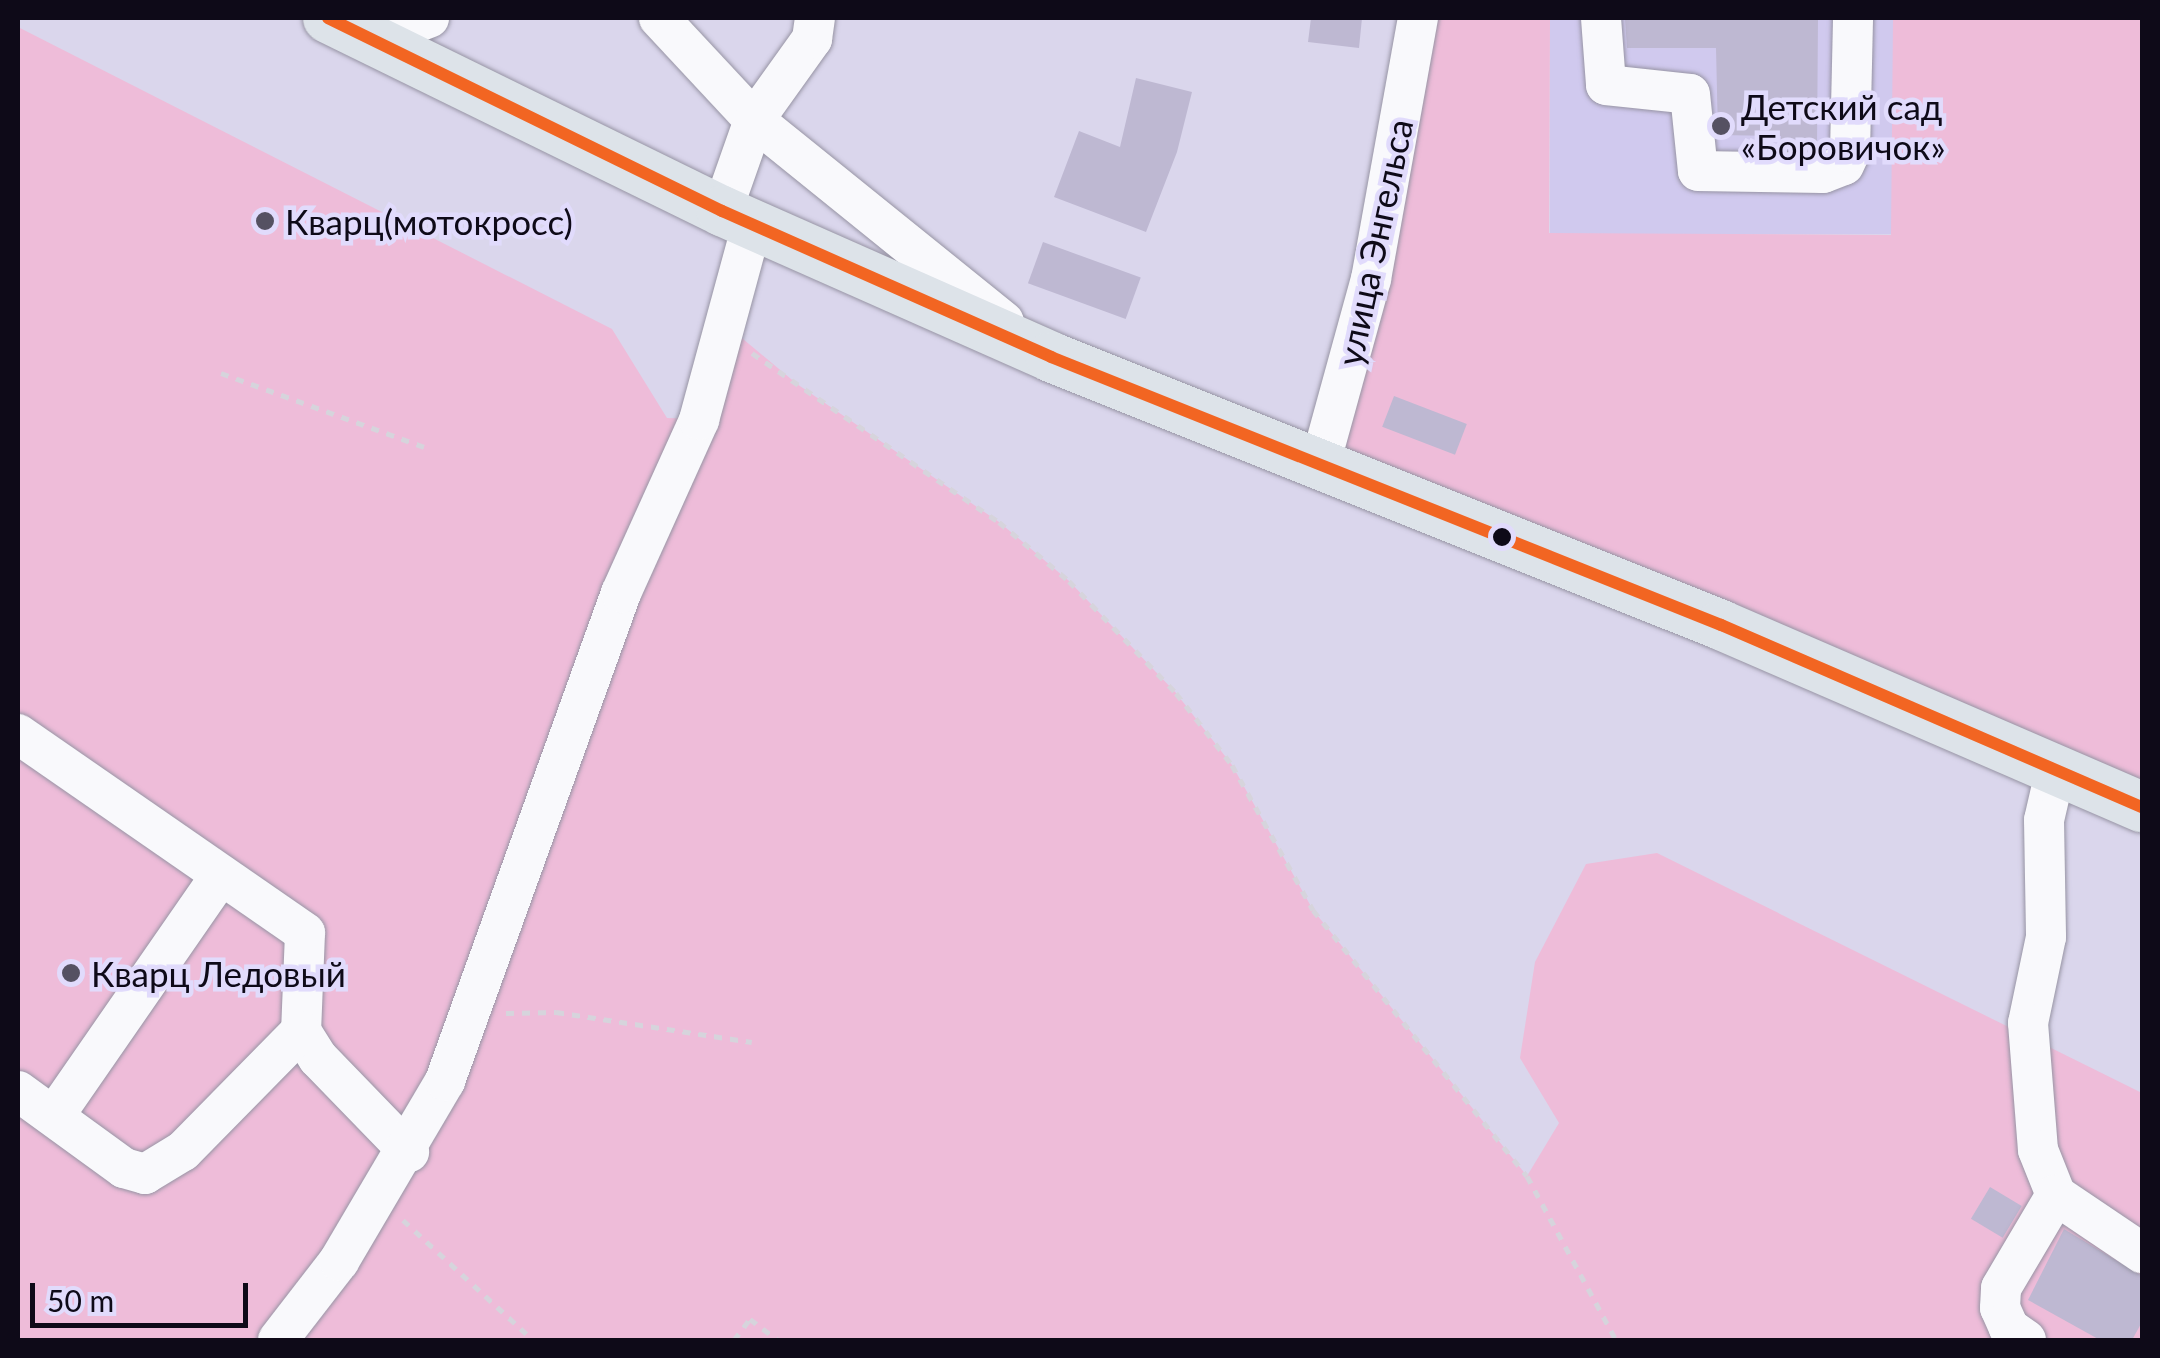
<!DOCTYPE html>
<meta charset="utf-8">
<style>
body{margin:0}
#map{position:relative;width:2160px;height:1358px;overflow:hidden;background:#dad6ec;font-family:Lato,sans-serif}
div>[style]{position:absolute}
.built>*{inset:0;background:#d0c9ee;transform-origin:0 0}
.green>*{inset:0;background:#eebcd9}
.building>*{inset:0;background:#beb8d2;transform-origin:0 0}
.path>*{height:5px;margin-top:-2.5px;transform-origin:0;background:repeating-linear-gradient(90deg,#d6d4dc 0 8px,transparent 0 16px)}
.roads{filter:drop-shadow(0 0 2px #9794a4) drop-shadow(0 0 2px #9794a4)}
.minor>*{height:40px;margin:-20px;padding:0 20px;transform-origin:20px;border-radius:20px;background:#f9f9fc}
.major>*{height:50px;margin:-25px;padding:0 25px;transform-origin:25px;border-radius:25px;background:#dde3e9}
.bus-1>*{height:12px;margin:-6px;padding:0 6px;transform-origin:6px;border-radius:6px;background:#f26522}
.dots>*{width:28px;height:28px;translate:-50% -50%;box-sizing:border-box;border:5px solid #e1dbfc;border-radius:50%}
span{translate:-50% -50%;white-space:nowrap;text-align:center;line-height:1.15;-webkit-text-stroke:9px #e1dbfc;paint-order:stroke}
.poi-label{font-size:35px;color:#0e0a18}
.left{translate:0 -50%;text-align:left}
.street-label{font-size:35px;color:#0e0a18}
.frame{position:absolute;inset:0;border:20px solid #0e0a18;pointer-events:none}
.scale{position:absolute;left:30px;top:1283px;width:218px;height:45px;box-sizing:border-box;border:5px solid #0e0a18;border-top:0;padding-left:12px;font-size:30px;line-height:35px;white-space:nowrap;color:#0e0a18;-webkit-text-stroke:8px #e1dbfc;paint-order:stroke}
</style>
<div id="map">
<div class="built">
<div style="left:1550px;top:18px;width:343px;height:216px"></div>
</div>
<div class="green">
<div style="clip-path:polygon(1418px 18px,1550px 18px,1549px 233px,1891px 235px,1893px 18px,2142px 18px,2142px 807px,1320px 464px)"></div>
<div style="clip-path:polygon(18px 27px,612px 329px,667px 418px,699px 419px,725px 324px,797px 384px,999px 522px,1069px 581px,1176px 693px,1232px 765px,1313px 910px,1527px 1176px,1559px 1123px,1520px 1058px,1535px 962px,1586px 864px,1657px 853px,2142px 1093px,2142px 1340px,18px 1340px)"></div>
</div>
<div class="building">
<div style="clip-path:polygon(1311px 18px,1362px 18px,1359px 48px,1308px 42px)"></div>
<div style="clip-path:polygon(1625px 18px,1818px 18px,1817px 148px,1781px 148px,1781px 136px,1718px 135px,1716px 48px,1627px 48px)"></div>
<div style="clip-path:polygon(1136px 78px,1192px 92px,1177px 152px,1146px 232px,1054px 197px,1079px 131px,1120px 147px)"></div>
<div style="left:1043px;top:242px;width:104px;height:44px;rotate:20deg"></div>
<div style="left:1394px;top:396px;width:78px;height:33px;rotate:21deg"></div>
<div style="left:1990px;top:1187px;width:37px;height:37px;rotate:31deg"></div>
<div style="clip-path:polygon(2064px 1229px,2142px 1276px,2142px 1322px,2132px 1340px,2100px 1340px,2028px 1300px)"></div>
</div>
<div class="path">
<div style="left:752px;top:353px;width:299px;rotate:34.4deg"></div>
<div style="left:999px;top:522px;width:92px;rotate:40.1deg"></div>
<div style="left:1069px;top:581px;width:155px;rotate:46.3deg"></div>
<div style="left:1176px;top:693px;width:91px;rotate:52.1deg"></div>
<div style="left:1232px;top:765px;width:166px;rotate:60.8deg"></div>
<div style="left:1313px;top:910px;width:341px;rotate:51.2deg"></div>
<div style="left:1527px;top:1176px;width:187px;rotate:61.5deg"></div>
<div style="left:221px;top:373px;width:216px;rotate:20deg"></div>
<div style="left:506px;top:1013px;width:50px;rotate:-1.1deg"></div>
<div style="left:556px;top:1012px;width:198px;rotate:8.7deg"></div>
<div style="left:403px;top:1220px;width:177px;rotate:42.7deg"></div>
<div style="left:734px;top:1340px;width:26px;rotate:-53deg"></div>
<div style="left:750px;top:1319px;width:35px;rotate:37deg"></div>
</div>
<div class="roads">
<div class="minor">
<div style="left:659px;top:18px;width:139px;rotate:47deg"></div>
<div style="left:754px;top:120px;width:321px;rotate:38.9deg"></div>
<div style="left:1601px;top:18px;width:67px;rotate:85.7deg"></div>
<div style="left:1606px;top:85px;width:84px;rotate:6.1deg"></div>
<div style="left:1690px;top:94px;width:77px;rotate:84.1deg"></div>
<div style="left:1698px;top:171px;width:125px;rotate:0.9deg"></div>
<div style="left:1823px;top:173px;width:22px;rotate:-21deg"></div>
<div style="left:1844px;top:165px;width:14px;rotate:-65deg"></div>
<div style="left:1850px;top:152px;width:134px;rotate:-88.7deg"></div>
<div style="left:371px;top:19px;width:20px;rotate:84deg"></div>
<div style="left:373px;top:39px;width:60px;rotate:-20.6deg"></div>
<div style="left:722px;top:211px;width:96px;rotate:-70.6deg"></div>
<div style="left:754px;top:120px;width:100px;rotate:-54.4deg"></div>
<div style="left:812px;top:39px;width:21px;rotate:-82deg"></div>
<div style="left:1320px;top:464px;width:192px;rotate:-74.6deg"></div>
<div style="left:1371px;top:279px;width:265px;rotate:-79.8deg"></div>
<div style="left:18px;top:734px;width:349px;rotate:34.7deg"></div>
<div style="left:305px;top:933px;width:98px;rotate:92.3deg"></div>
<div style="left:301px;top:1031px;width:32px;rotate:58deg"></div>
<div style="left:318px;top:1058px;width:131px;rotate:45.9deg"></div>
<div style="left:2056px;top:768px;width:53px;rotate:103deg"></div>
<div style="left:2044px;top:820px;width:117px;rotate:89deg"></div>
<div style="left:2046px;top:937px;width:88px;rotate:101.8deg"></div>
<div style="left:2028px;top:1023px;width:127px;rotate:85.5deg"></div>
<div style="left:2038px;top:1150px;width:48px;rotate:68.2deg"></div>
<div style="left:2056px;top:1195px;width:104px;rotate:34deg"></div>
<div style="left:18px;top:1091px;width:131px;rotate:36deg"></div>
<div style="left:124px;top:1168px;width:22px;rotate:16deg"></div>
<div style="left:145px;top:1174px;width:44px;rotate:-31.2deg"></div>
<div style="left:183px;top:1151px;width:168px;rotate:-45.5deg"></div>
<div style="left:54px;top:1116px;width:293px;rotate:-55.3deg"></div>
<div style="left:278px;top:1340px;width:100px;rotate:-52.3deg"></div>
<div style="left:339px;top:1261px;width:209px;rotate:-59.5deg"></div>
<div style="left:445px;top:1081px;width:519px;rotate:-70.17deg"></div>
<div style="left:621px;top:593px;width:190px;rotate:-65.7deg"></div>
<div style="left:699px;top:420px;width:202px;rotate:-74.8deg"></div>
<div style="left:2026px;top:1340px;width:21px;rotate:-145deg"></div>
<div style="left:2009px;top:1328px;width:22px;rotate:-114deg"></div>
<div style="left:2000px;top:1308px;width:20px;rotate:-87deg"></div>
<div style="left:2001px;top:1288px;width:108px;rotate:-59.4deg"></div>
</div>
<div class="major">
<div style="left:328px;top:18px;width:439px;rotate:26.1deg"></div>
<div style="left:722px;top:211px;width:360px;rotate:23.9deg"></div>
<div style="left:1051px;top:357px;width:722px;rotate:21.8deg"></div>
<div style="left:1721px;top:625px;width:459px;rotate:23.4deg"></div>
</div>
</div>
<div class="bus-1">
<div style="left:328px;top:18px;width:439px;rotate:26.1deg"></div>
<div style="left:722px;top:211px;width:360px;rotate:23.9deg"></div>
<div style="left:1051px;top:357px;width:722px;rotate:21.8deg"></div>
<div style="left:1721px;top:625px;width:459px;rotate:23.4deg"></div>
</div>
<div class="dots">
<div style="left:1721px;top:126px;background:#555162"></div>
<div style="left:265px;top:221px;background:#555162"></div>
<div style="left:1502px;top:537px;background:#0e0a18"></div>
<div style="left:71px;top:973px;background:#555162"></div>
</div>
<div class="poi-label">
<span class="left" style="left:1741px;top:126px">Детский сад<br>«Боровичок»</span>
<span class="left" style="left:285px;top:221px">Кварц(мотокросс)</span>
<span class="left" style="left:91px;top:973px">Кварц Ледовый</span>
</div>
<div class="street-label">
<span style="left:1374px;top:242px;rotate:-78deg">улица Энгельса</span>
</div>
<div class="frame"></div>
<div class="scale">50 m</div>
</div>
